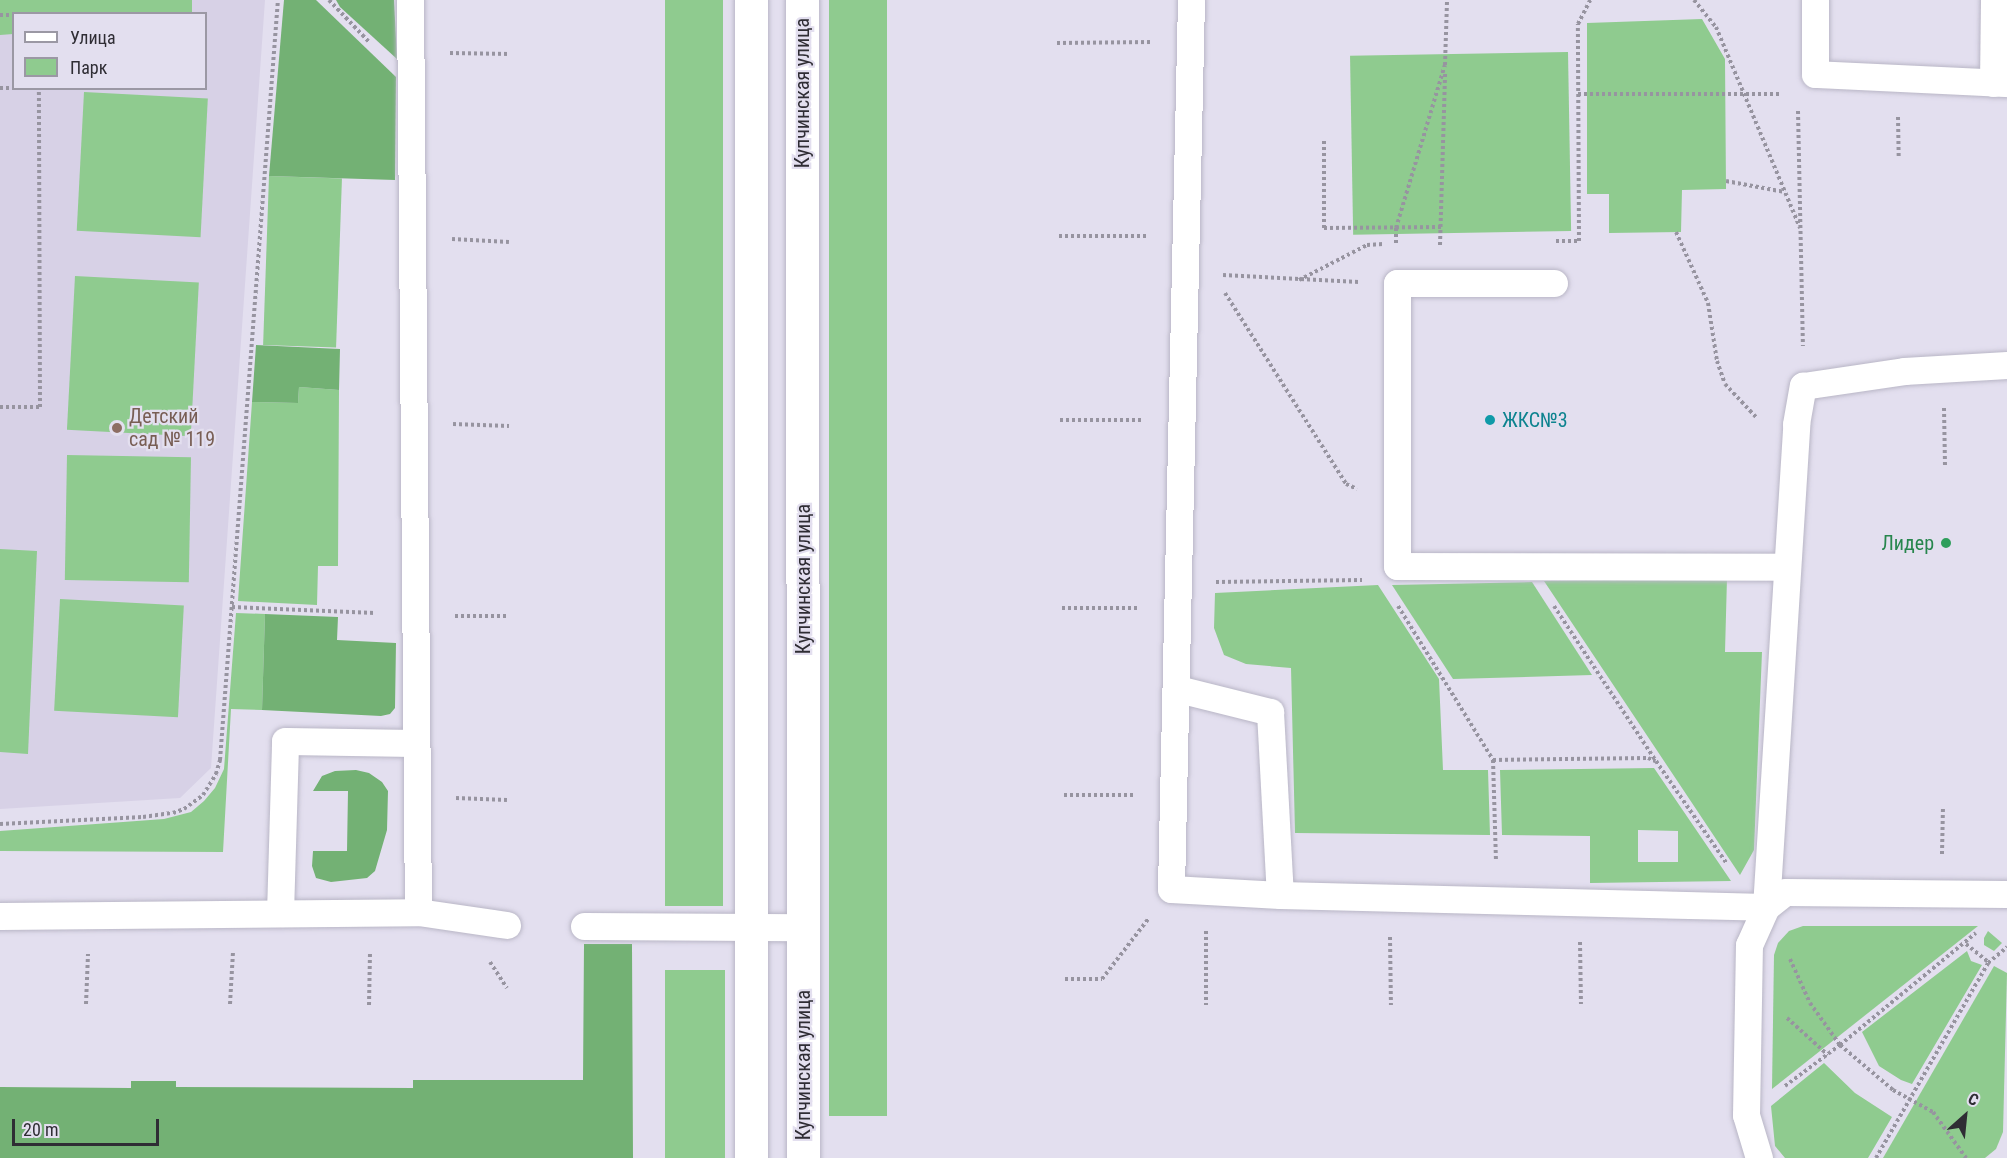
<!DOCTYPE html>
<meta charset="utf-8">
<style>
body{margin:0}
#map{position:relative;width:2007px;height:1158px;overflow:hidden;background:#e3dfef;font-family:"Roboto Condensed",sans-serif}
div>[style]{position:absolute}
.education>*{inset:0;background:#d7d1e6}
.green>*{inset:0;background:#8fcb8f;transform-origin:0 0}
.forest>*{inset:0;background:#73b174}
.path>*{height:4px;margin-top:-2px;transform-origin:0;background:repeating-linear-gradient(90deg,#9794a0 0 3px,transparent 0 6px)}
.roads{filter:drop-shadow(0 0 2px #b9b6c6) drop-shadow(0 0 2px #b9b6c6)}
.service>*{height:27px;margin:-13.5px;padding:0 13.5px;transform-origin:13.5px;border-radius:13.5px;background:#fff}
.minor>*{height:33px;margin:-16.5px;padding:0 16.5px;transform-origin:16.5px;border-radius:16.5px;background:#fff}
.dots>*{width:16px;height:16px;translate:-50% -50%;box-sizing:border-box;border:3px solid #e3dfef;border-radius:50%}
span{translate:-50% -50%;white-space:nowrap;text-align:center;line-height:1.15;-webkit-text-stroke:4.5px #e3dfef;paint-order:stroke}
.street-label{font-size:20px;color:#2f2d34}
.education-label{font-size:20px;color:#785e54}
.left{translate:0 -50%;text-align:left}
.culture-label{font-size:20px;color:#0d838f}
.leisure-label{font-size:20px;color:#27864d}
.right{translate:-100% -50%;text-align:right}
.legend{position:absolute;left:12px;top:12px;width:195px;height:78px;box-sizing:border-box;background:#e3dfef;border:2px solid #9b98a4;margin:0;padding:8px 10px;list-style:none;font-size:18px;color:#2f2d34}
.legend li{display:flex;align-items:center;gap:12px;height:30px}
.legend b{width:30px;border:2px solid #9b98a4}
.north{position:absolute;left:1935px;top:1086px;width:60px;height:60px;-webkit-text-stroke:4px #e3dfef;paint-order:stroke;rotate:27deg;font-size:16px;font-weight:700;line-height:24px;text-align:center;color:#2f2d34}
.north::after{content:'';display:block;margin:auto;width:21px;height:27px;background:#2f2d34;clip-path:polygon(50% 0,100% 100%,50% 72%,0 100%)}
.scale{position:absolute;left:12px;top:1119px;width:147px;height:27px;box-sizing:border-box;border:3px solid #2f2d34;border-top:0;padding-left:8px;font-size:18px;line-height:21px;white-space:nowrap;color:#2f2d34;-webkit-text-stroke:4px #e3dfef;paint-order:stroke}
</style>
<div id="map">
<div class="education">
<div style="clip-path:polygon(evenodd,0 0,265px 0,211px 768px,180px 798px,0 809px,0 0,14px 14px,206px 14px,206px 88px,14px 88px,14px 14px)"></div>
</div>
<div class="green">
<div style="clip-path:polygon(0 0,192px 0,192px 13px,14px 14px,13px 34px,0 35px)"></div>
<div style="left:665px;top:0;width:58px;height:906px"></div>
<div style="left:829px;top:0;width:58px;height:1116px"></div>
<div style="clip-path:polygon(1702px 19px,1725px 59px,1726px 189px,1682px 190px,1681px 232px,1609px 233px,1609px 194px,1587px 194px,1587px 23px)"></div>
<div style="left:1568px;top:52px;width:179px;height:218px;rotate:89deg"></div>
<div style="left:84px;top:92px;width:124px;height:139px;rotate:3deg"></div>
<div style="left:269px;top:176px;width:73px;height:169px;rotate:2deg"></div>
<div style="left:75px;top:276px;width:124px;height:154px;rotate:3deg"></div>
<div style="clip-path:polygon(299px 387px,339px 390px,338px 566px,318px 566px,317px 605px,238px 601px,252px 402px,298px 403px)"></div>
<div style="left:67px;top:455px;width:124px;height:125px;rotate:1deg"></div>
<div style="clip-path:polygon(0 549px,37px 551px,28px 754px,0 752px)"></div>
<div style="clip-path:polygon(1727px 578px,1725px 652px,1762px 652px,1754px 850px,1740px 875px,1544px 581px)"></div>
<div style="clip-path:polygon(1532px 582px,1592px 675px,1453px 679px,1392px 585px)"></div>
<div style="clip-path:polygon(1378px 585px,1439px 679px,1443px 770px,1488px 770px,1490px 835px,1295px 833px,1291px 668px,1246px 664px,1224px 655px,1214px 628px,1215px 593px)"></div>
<div style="left:60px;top:599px;width:124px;height:112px;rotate:3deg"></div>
<div style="clip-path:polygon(236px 613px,265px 614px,262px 710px,231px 709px,223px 852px,0 851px,0 831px,164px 819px,191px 812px,204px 801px,215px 788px,224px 769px)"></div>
<div style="clip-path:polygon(evenodd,1654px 768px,1731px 881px,1590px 883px,1590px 836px,1502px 835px,1500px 770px,1654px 768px,1638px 830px,1678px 831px,1678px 862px,1638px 862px,1638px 830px)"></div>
<div style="clip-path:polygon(1803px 926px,1978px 926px,1772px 1089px,1774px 955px,1778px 943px,1789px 931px)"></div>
<div style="clip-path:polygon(1988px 931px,2002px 943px,1994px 951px,1984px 945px,1984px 938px)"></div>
<div style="clip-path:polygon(1967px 951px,1971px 961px,1982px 965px,1912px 1084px,1901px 1080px,1879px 1066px,1862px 1032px)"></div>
<div style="clip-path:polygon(1994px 966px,2007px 973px,2003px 1132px,1996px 1149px,1985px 1158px,1883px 1158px)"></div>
<div style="left:665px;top:970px;width:60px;height:188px"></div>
<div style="clip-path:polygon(1824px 1063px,1855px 1093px,1892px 1117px,1868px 1158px,1785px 1158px,1775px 1146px,1771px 1106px)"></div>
</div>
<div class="forest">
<div style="clip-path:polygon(284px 0,316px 0,396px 77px,395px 180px,269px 176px)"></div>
<div style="clip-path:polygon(336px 0,394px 0,397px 59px,340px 7px)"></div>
<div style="clip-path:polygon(256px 345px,340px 349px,339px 390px,299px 387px,298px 403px,252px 402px)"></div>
<div style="clip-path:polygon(265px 614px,338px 617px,337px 640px,396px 643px,395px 708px,390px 714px,381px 716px,262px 710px)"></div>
<div style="clip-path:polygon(356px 770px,369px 773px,382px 782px,388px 791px,387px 830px,375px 871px,367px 878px,331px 882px,316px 878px,312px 866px,313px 851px,347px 851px,348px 791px,313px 791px,322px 776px,335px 771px)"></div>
<div style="clip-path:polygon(584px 944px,632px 944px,633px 1158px,0 1158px,0 1087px,131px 1088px,131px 1081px,176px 1081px,176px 1087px,413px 1088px,413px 1080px,583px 1080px)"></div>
</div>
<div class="path">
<div style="left:329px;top:0;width:59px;rotate:46.4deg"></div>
<div style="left:1694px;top:0;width:35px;rotate:51deg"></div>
<div style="left:1716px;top:27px;width:218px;rotate:67.3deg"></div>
<div style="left:0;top:15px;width:14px"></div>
<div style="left:1057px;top:43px;width:95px;rotate:-0.6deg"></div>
<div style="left:450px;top:53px;width:60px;rotate:1deg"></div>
<div style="left:1445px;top:65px;width:65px;rotate:-88.2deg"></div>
<div style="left:0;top:88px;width:14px"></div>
<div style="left:1578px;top:94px;width:204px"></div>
<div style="left:1798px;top:111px;width:235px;rotate:88.8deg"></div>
<div style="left:1898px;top:117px;width:39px;rotate:89deg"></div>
<div style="left:1324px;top:141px;width:87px;rotate:90deg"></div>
<div style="left:1324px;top:228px;width:117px;rotate:-0.5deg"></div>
<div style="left:1726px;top:181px;width:60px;rotate:10.6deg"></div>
<div style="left:1676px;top:232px;width:78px;rotate:65.7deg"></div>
<div style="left:1708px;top:303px;width:59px;rotate:81.2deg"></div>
<div style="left:1717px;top:361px;width:24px;rotate:71deg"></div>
<div style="left:1725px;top:384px;width:45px;rotate:46.8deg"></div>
<div style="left:1059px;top:236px;width:89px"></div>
<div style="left:452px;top:239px;width:57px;rotate:3deg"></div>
<div style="left:1556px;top:241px;width:23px"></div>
<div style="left:1579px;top:241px;width:217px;rotate:-90.3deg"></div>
<div style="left:1578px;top:24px;width:27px;rotate:-63deg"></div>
<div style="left:1396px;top:243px;width:15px;rotate:-90deg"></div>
<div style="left:1396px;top:228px;width:170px;rotate:-73.3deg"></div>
<div style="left:1440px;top:245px;width:172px;rotate:-88.3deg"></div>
<div style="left:1223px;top:275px;width:136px;rotate:2.9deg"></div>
<div style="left:1299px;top:280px;width:76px;rotate:-27.2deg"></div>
<div style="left:1367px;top:245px;width:16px;rotate:-4deg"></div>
<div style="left:1225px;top:293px;width:226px;rotate:57.6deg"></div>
<div style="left:1346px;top:484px;width:12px;rotate:24deg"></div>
<div style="left:0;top:407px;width:40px"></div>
<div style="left:40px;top:407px;width:319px;rotate:-90.2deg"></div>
<div style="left:1944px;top:408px;width:58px;rotate:89deg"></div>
<div style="left:1060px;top:420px;width:83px"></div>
<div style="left:453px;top:424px;width:56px;rotate:2deg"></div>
<div style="left:1216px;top:582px;width:146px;rotate:-0.8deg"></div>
<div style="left:1398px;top:606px;width:181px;rotate:58.3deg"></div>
<div style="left:1493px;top:760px;width:155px;rotate:-0.7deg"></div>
<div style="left:1648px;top:758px;width:8px;rotate:23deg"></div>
<div style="left:1554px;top:606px;width:186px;rotate:56.7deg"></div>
<div style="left:1656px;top:761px;width:125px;rotate:55.4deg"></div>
<div style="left:232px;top:607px;width:143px;rotate:2.4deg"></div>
<div style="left:1062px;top:608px;width:77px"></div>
<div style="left:455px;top:616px;width:53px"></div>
<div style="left:1493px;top:760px;width:101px;rotate:88.3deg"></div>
<div style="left:1064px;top:795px;width:71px"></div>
<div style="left:456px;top:798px;width:51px;rotate:2.2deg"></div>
<div style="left:0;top:824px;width:143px;rotate:-2.8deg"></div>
<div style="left:143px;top:817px;width:30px;rotate:-8deg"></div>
<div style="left:173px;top:813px;width:12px;rotate:-20deg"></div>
<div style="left:184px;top:809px;width:24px;rotate:-36deg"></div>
<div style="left:203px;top:795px;width:25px;rotate:-58deg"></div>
<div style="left:216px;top:774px;width:15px;rotate:-74deg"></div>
<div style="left:220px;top:760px;width:762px;rotate:-85.64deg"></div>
<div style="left:1942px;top:854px;width:48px;rotate:-88.8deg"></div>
<div style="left:1206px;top:931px;width:74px;rotate:90deg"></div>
<div style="left:1390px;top:937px;width:68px;rotate:89.2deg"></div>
<div style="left:1580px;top:942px;width:62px;rotate:89.1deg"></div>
<div style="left:1966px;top:944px;width:28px;rotate:39deg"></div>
<div style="left:1790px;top:959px;width:48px;rotate:65.6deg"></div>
<div style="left:1810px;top:1003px;width:52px;rotate:54.5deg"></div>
<div style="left:1840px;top:1045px;width:70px;rotate:40.3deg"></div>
<div style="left:1893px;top:1090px;width:46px;rotate:28.8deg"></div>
<div style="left:1933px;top:1112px;width:57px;rotate:54.3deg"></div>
<div style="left:490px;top:962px;width:31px;rotate:57deg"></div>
<div style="left:1065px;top:979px;width:37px"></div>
<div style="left:1102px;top:979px;width:77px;rotate:-52.4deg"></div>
<div style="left:86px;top:1004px;width:50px;rotate:-87.7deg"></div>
<div style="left:230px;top:1004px;width:52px;rotate:-86.7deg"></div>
<div style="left:369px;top:1005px;width:52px;rotate:-88.9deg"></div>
<div style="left:1787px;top:1018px;width:55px;rotate:42.1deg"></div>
<div style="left:1785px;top:1086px;width:69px;rotate:-36.7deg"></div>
<div style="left:1840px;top:1045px;width:176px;rotate:-39.5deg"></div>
<div style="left:1876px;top:1158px;width:225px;rotate:-60.1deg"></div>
<div style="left:1988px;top:963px;width:25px;rotate:-40deg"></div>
</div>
<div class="roads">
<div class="service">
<div style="left:410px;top:0;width:912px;rotate:89.5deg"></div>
<div style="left:1191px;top:0;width:889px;rotate:91.29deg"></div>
<div style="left:1171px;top:889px;width:109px;rotate:3.2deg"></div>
<div style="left:1280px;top:895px;width:486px;rotate:1.4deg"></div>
<div style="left:1766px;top:907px;width:24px;rotate:-38deg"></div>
<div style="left:1785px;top:892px;width:222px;rotate:0.5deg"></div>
<div style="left:1815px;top:0;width:74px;rotate:90deg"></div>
<div style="left:1815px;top:74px;width:192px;rotate:2.7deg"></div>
<div style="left:1993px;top:83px;width:83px;rotate:-89.3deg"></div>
<div style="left:1554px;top:283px;width:157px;rotate:180deg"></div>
<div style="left:1397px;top:283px;width:283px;rotate:90deg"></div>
<div style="left:1397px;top:566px;width:389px;rotate:0.1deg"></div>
<div style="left:1178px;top:689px;width:95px;rotate:14deg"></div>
<div style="left:1270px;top:712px;width:183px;rotate:86.9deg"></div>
<div style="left:280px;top:913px;width:172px;rotate:-88.3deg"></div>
<div style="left:285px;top:741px;width:131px;rotate:0.9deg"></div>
<div style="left:0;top:916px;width:418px;rotate:-0.5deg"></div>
<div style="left:418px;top:912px;width:90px;rotate:8.3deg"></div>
<div style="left:584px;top:926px;width:219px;rotate:0.3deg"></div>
<div style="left:1759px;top:1158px;width:45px;rotate:-106.8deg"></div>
<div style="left:1746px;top:1115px;width:170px;rotate:-89deg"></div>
<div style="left:1749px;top:945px;width:42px;rotate:-65.9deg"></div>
<div style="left:1766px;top:907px;width:484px;rotate:-86.4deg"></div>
<div style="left:1796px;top:424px;width:39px;rotate:-80deg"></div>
<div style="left:1803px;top:386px;width:102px;rotate:-8.4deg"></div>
<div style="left:1904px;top:371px;width:103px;rotate:-3.3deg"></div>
</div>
<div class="minor">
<div style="left:802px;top:0;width:1158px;rotate:89.95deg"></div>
<div style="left:751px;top:1158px;width:1158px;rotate:-90deg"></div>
</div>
</div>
<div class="dots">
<div style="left:1490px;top:420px;background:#0f9aa8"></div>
<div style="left:117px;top:428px;background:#8d6e63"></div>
<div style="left:1946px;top:543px;background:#2e9e5b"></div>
</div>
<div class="street-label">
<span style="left:802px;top:93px;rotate:-90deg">Купчинская улица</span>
<span style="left:803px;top:579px;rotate:-90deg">Купчинская улица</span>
<span style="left:803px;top:1065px;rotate:-90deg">Купчинская улица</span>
</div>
<div class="education-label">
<span class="left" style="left:129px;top:428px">Детский<br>сад № 119</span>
</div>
<div class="culture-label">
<span class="left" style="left:1502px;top:420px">ЖКС№3</span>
</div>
<div class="leisure-label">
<span class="right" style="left:1934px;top:543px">Лидер</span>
</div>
<ul class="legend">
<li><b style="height:8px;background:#fff"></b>Улица</li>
<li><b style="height:16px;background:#8fcb8f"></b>Парк</li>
</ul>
<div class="north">С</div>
<div class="scale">20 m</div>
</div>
